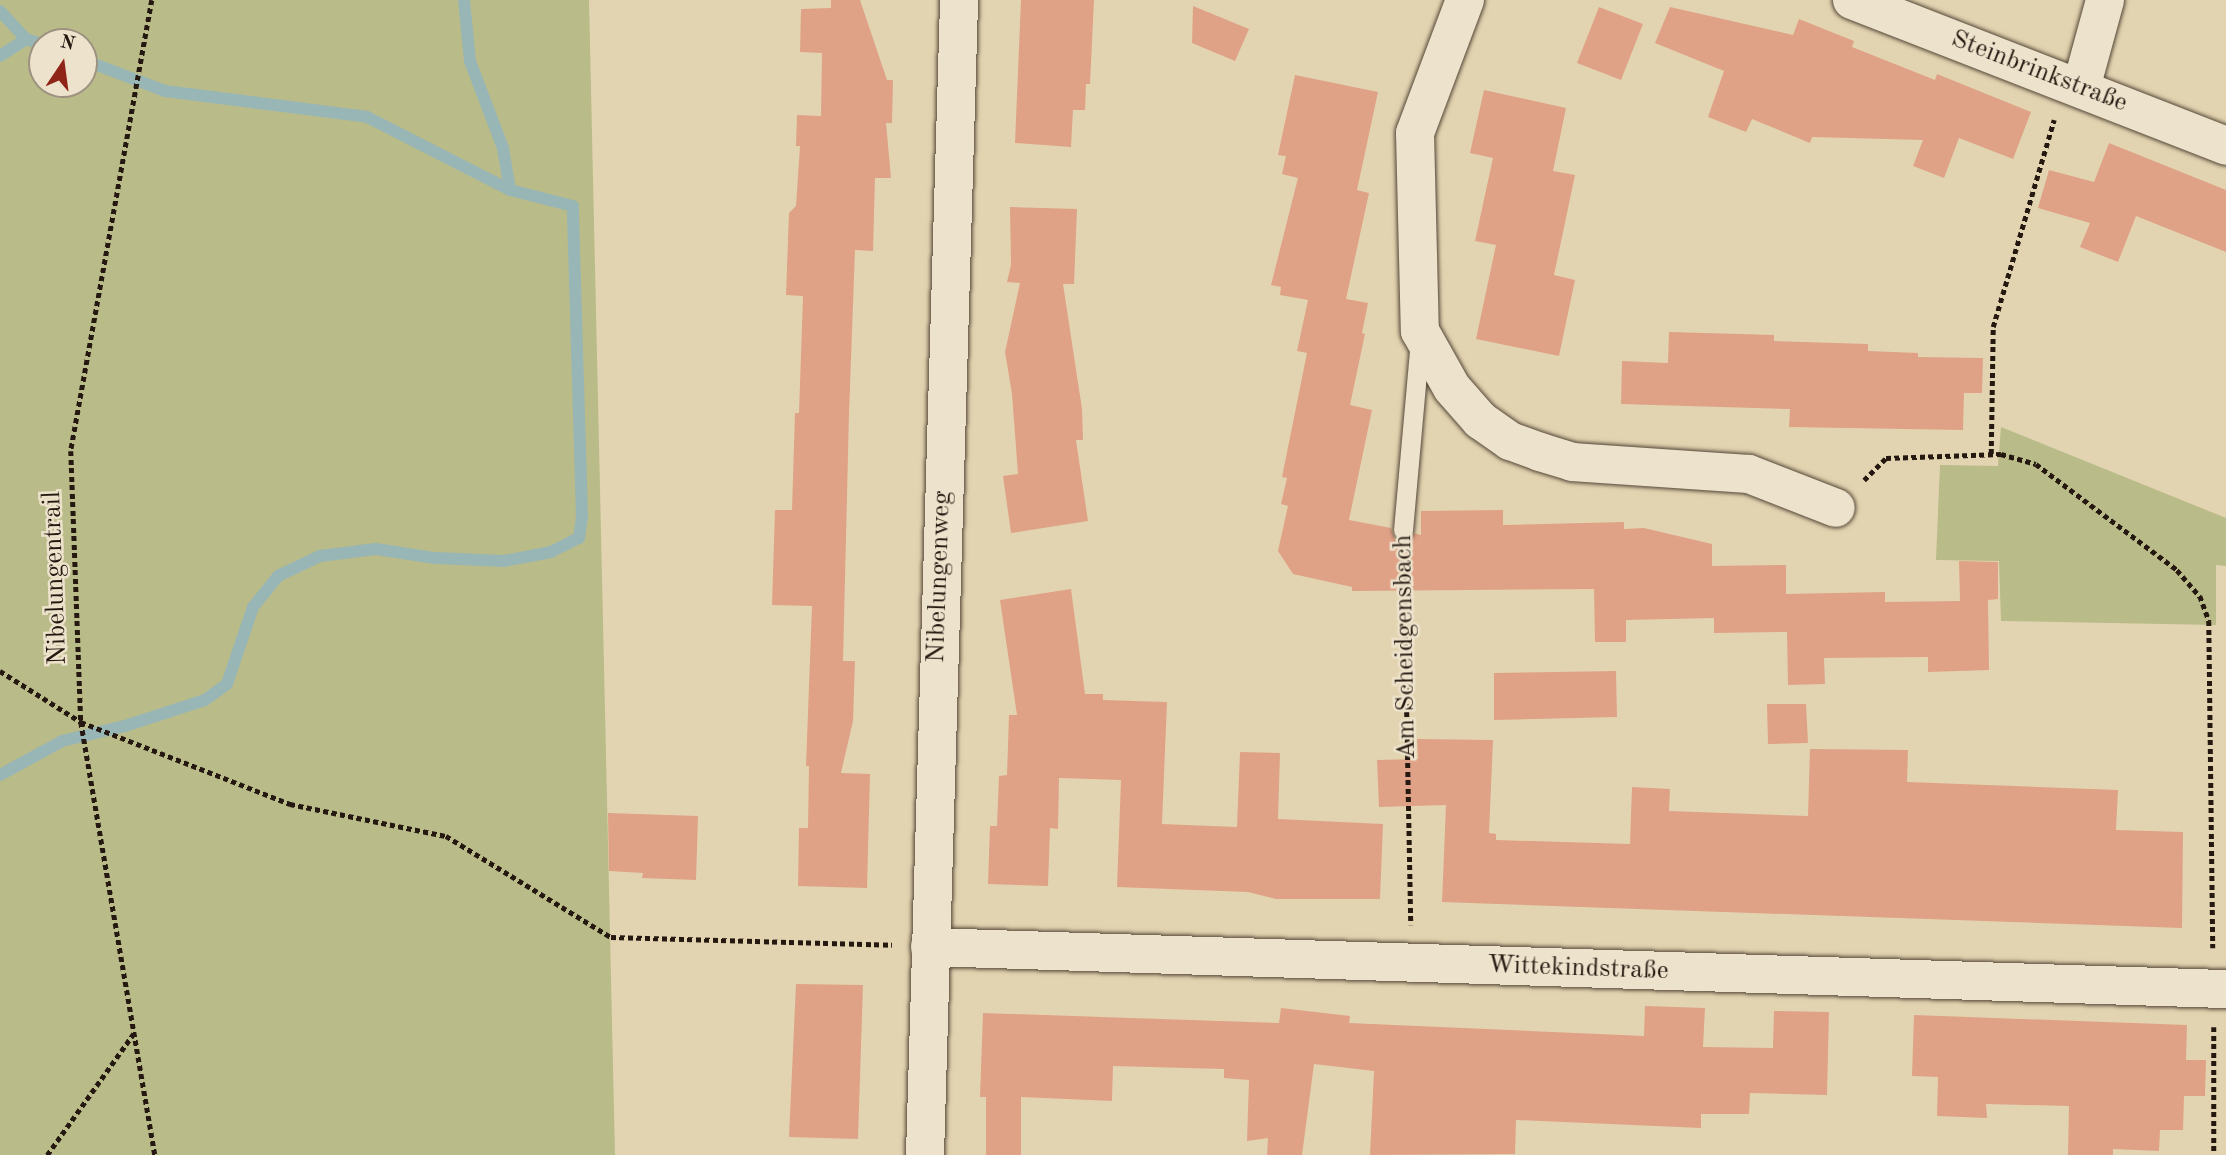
<!DOCTYPE html>
<meta charset="utf-8">
<style>
body{margin:0}
#map{position:relative;width:2226px;height:1155px;overflow:hidden;background:#e3d4b1;font-family:"Old Standard TT",serif}
div>[style]{position:absolute}
[style*='--x']{left:calc(var(--x)*1px);top:calc(var(--y)*1px);width:calc(var(--w)*1px);rotate:calc(var(--a)*1deg)}
.green>*{inset:0;background:#b9bb88}
.stream>*{height:12px;margin:-6px;padding:0 6px;transform-origin:6px;border-radius:6px;background:#99b6b6}
.building>*{inset:0;background:#dfa286}
.path>*{height:4.5px;margin-top:-2.25px;transform-origin:0;background:repeating-linear-gradient(90deg,#241810 0 5px,transparent 0 8.5px)}
.roads{filter:drop-shadow(0 0 2px #544738) drop-shadow(0 0 2px #544738)}
.lane>*{height:19px;margin:-9.5px;padding:0 9.5px;transform-origin:9.5px;border-radius:9.5px;background:#ede3cc}
.street>*{height:38px;margin:-19px;padding:0 19px;transform-origin:19px;border-radius:19px;background:#ede3cc}
span{translate:-50% -50%;white-space:nowrap;text-align:center;line-height:1.15;-webkit-text-stroke:5px #ede3cc;paint-order:stroke}
.street-label{font-size:26px;color:#241810}
.north{position:absolute;left:28px;top:28px;width:70px;height:70px;box-sizing:border-box;background:#ede3cc;border:2px solid #9d9281;border-radius:50%;rotate:13deg;font-size:19px;font-weight:700;line-height:28px;text-align:center;color:#241810}
.north::after{content:'';display:block;margin:auto;width:24px;height:32px;background:#8f2418;clip-path:polygon(50% 0,100% 100%,50% 72%,0 100%)}
</style>
<div id="map">
<div class="green">
<div style="clip-path:polygon(evenodd,0 0,589px 0,615px 1155px,0 1155px,0 0,84px 42px,84px 84px,42px 84px,42px 42px,84px 42px)"></div>
<div style="clip-path:polygon(2001px 427px,2226px 518px,2226px 566px,2216px 565px,2216px 625px,2001px 621px,1999px 561px,1936px 560px,1940px 465px,1998px 466px)"></div>
</div>
<div class="stream">
<div style="--x:0;--y:11;--w:38;--a:47"></div>
<div style="--x:0;--y:56;--w:31;--a:-33"></div>
<div style="--x:26;--y:39;--w:17;--a:17"></div>
<div style="--x:84;--y:60;--w:87;--a:20.9"></div>
<div style="--x:165;--y:91;--w:204;--a:7.3"></div>
<div style="--x:367;--y:117;--w:161;--a:27"></div>
<div style="--x:0;--y:775;--w:71;--a:-28.7"></div>
<div style="--x:62;--y:741;--w:65;--a:-13.4"></div>
<div style="--x:125;--y:726;--w:84;--a:-18"></div>
<div style="--x:205;--y:700;--w:27;--a:-36"></div>
<div style="--x:227;--y:684;--w:81;--a:-71.3"></div>
<div style="--x:253;--y:607;--w:40;--a:-51"></div>
<div style="--x:278;--y:576;--w:47;--a:-25.5"></div>
<div style="--x:320;--y:556;--w:56;--a:-7.1"></div>
<div style="--x:376;--y:549;--w:60;--a:8.7"></div>
<div style="--x:435;--y:558;--w:69;--a:2.5"></div>
<div style="--x:504;--y:561;--w:48;--a:-10.8"></div>
<div style="--x:551;--y:552;--w:31;--a:-27"></div>
<div style="--x:579;--y:538;--w:21;--a:-82"></div>
<div style="--x:582;--y:517;--w:311;--a:-91.7"></div>
<div style="--x:573;--y:206;--w:65;--a:-165.7"></div>
<div style="--x:510;--y:190;--w:43;--a:-99.5"></div>
<div style="--x:503;--y:148;--w:93;--a:-110.8"></div>
<div style="--x:470;--y:61;--w:61;--a:-95.6"></div>
</div>
<div class="building">
<div style="clip-path:polygon(831px 0,860px 0,887px 80px,893px 80px,892px 123px,886px 123px,891px 178px,875px 178px,873px 251px,855px 250px,849px 414px,843px 661px,855px 661px,853px 721px,841px 773px,870px 774px,867px 888px,798px 886px,799px 828px,808px 828px,809px 766px,806px 766px,812px 606px,772px 605px,775px 510px,792px 510px,795px 413px,799px 413px,803px 296px,786px 295px,789px 213px,796px 206px,800px 146px,796px 146px,797px 115px,821px 116px,822px 53px,800px 52px,801px 9px,831px 8px)"></div>
<div style="clip-path:polygon(1021px 0,1094px 0,1090px 84px,1086px 84px,1085px 110px,1073px 110px,1071px 147px,1015px 143px)"></div>
<div style="clip-path:polygon(1193px 6px,1249px 29px,1235px 61px,1192px 43px)"></div>
<div style="clip-path:polygon(1599px 7px,1643px 24px,1621px 80px,1577px 63px)"></div>
<div style="clip-path:polygon(1670px 7px,1793px 35px,1799px 19px,1854px 41px,1852px 47px,1935px 80px,1937px 74px,2031px 112px,2013px 159px,1959px 138px,1944px 178px,1913px 166px,1923px 140px,1812px 137px,1810px 143px,1752px 119px,1746px 132px,1708px 117px,1724px 71px,1655px 43px)"></div>
<div style="clip-path:polygon(1295px 75px,1378px 92px,1357px 190px,1369px 193px,1346px 299px,1368px 303px,1362px 333px,1365px 334px,1350px 405px,1372px 410px,1349px 520px,1391px 528px,1395px 540px,1403px 542px,1409px 541px,1414px 533px,1421px 535px,1421px 511px,1503px 510px,1503px 525px,1624px 522px,1624px 529px,1644px 528px,1712px 544px,1712px 566px,1786px 565px,1786px 594px,1885px 592px,1885px 602px,1960px 601px,1959px 561px,1998px 562px,1998px 599px,1988px 600px,1989px 670px,1928px 672px,1928px 657px,1824px 658px,1825px 684px,1788px 685px,1787px 632px,1714px 633px,1714px 618px,1626px 620px,1626px 642px,1595px 642px,1594px 589px,1352px 591px,1352px 587px,1293px 574px,1278px 551px,1288px 506px,1281px 504px,1287px 478px,1282px 477px,1307px 353px,1297px 351px,1308px 300px,1280px 295px,1281px 287px,1271px 285px,1298px 178px,1282px 174px,1286px 156px,1278px 155px)"></div>
<div style="clip-path:polygon(1484px 90px,1566px 108px,1553px 171px,1575px 175px,1554px 275px,1575px 280px,1559px 356px,1476px 339px,1496px 245px,1475px 241px,1493px 158px,1470px 153px)"></div>
<div style="clip-path:polygon(2109px 143px,2226px 190px,2226px 252px,2136px 216px,2118px 262px,2080px 247px,2090px 223px,2038px 208px,2049px 170px,2094px 182px)"></div>
<div style="clip-path:polygon(1010px 207px,1077px 209px,1074px 284px,1063px 284px,1082px 409px,1083px 440px,1076px 440px,1088px 521px,1011px 533px,1003px 476px,1018px 474px,1012px 394px,1005px 352px,1020px 283px,1007px 282px,1011px 265px)"></div>
<div style="clip-path:polygon(1669px 332px,1774px 335px,1774px 341px,1868px 344px,1868px 351px,1918px 353px,1918px 357px,1983px 358px,1982px 393px,1964px 393px,1963px 430px,1789px 427px,1790px 409px,1621px 404px,1622px 361px,1668px 363px)"></div>
<div style="clip-path:polygon(1071px 589px,1085px 694px,1103px 694px,1103px 700px,1167px 702px,1162px 824px,1237px 827px,1240px 752px,1280px 753px,1278px 819px,1383px 824px,1380px 899px,1276px 899px,1248px 892px,1117px 887px,1121px 780px,1059px 778px,1058px 829px,1050px 828px,1048px 886px,988px 884px,990px 826px,997px 826px,999px 776px,1007px 775px,1009px 715px,1017px 715px,1000px 600px)"></div>
<div style="clip-path:polygon(1616px 671px,1617px 717px,1494px 720px,1494px 673px)"></div>
<div style="clip-path:polygon(1767px 704px,1806px 704px,1808px 743px,1768px 744px)"></div>
<div style="clip-path:polygon(1417px 739px,1493px 740px,1489px 833px,1496px 834px,1496px 840px,1630px 844px,1632px 787px,1670px 789px,1669px 811px,1808px 816px,1810px 749px,1908px 750px,1907px 782px,2118px 790px,2116px 830px,2183px 832px,2182px 928px,1442px 902px,1446px 805px,1379px 807px,1377px 760px,1418px 759px)"></div>
<div style="clip-path:polygon(608px 813px,698px 816px,696px 880px,642px 878px,643px 873px,609px 871px)"></div>
<div style="clip-path:polygon(796px 984px,863px 985px,858px 1139px,789px 1137px)"></div>
<div style="clip-path:polygon(1645px 1006px,1705px 1008px,1703px 1047px,1773px 1048px,1774px 1011px,1829px 1012px,1827px 1095px,1750px 1093px,1749px 1114px,1701px 1114px,1701px 1128px,1516px 1120px,1515px 1154px,1370px 1155px,1374px 1071px,1314px 1064px,1302px 1155px,1267px 1155px,1268px 1138px,1247px 1141px,1249px 1080px,1224px 1078px,1224px 1069px,1113px 1066px,1112px 1101px,1021px 1097px,1021px 1155px,986px 1155px,986px 1097px,980px 1097px,983px 1013px,1279px 1023px,1281px 1008px,1350px 1016px,1349px 1023px,1644px 1036px)"></div>
<div style="clip-path:polygon(1914px 1015px,2187px 1025px,2186px 1060px,2206px 1060px,2205px 1096px,2184px 1096px,2183px 1130px,2160px 1130px,2159px 1151px,2113px 1149px,2113px 1155px,2068px 1155px,2069px 1106px,1986px 1104px,1987px 1118px,1937px 1116px,1938px 1077px,1912px 1076px)"></div>
</div>
<div class="path">
<div style="--x:152;--y:0;--w:458;--a:100.2"></div>
<div style="--x:71;--y:451;--w:271;--a:87.9"></div>
<div style="--x:81;--y:722;--w:439;--a:80.3"></div>
<div style="--x:1991;--y:454;--w:127;--a:-89.1"></div>
<div style="--x:1993;--y:327;--w:216;--a:-73.6"></div>
<div style="--x:1864;--y:480;--w:31;--a:-45"></div>
<div style="--x:1886;--y:458;--w:115;--a:-2"></div>
<div style="--x:2001;--y:454;--w:36;--a:16"></div>
<div style="--x:2036;--y:464;--w:176;--a:36.9"></div>
<div style="--x:2177;--y:570;--w:35;--a:49"></div>
<div style="--x:2200;--y:596;--w:27;--a:70"></div>
<div style="--x:2209;--y:621;--w:327;--a:89.3"></div>
<div style="--x:1404;--y:559;--w:366;--a:88.9"></div>
<div style="--x:0;--y:671;--w:96;--a:32.2"></div>
<div style="--x:81;--y:722;--w:225;--a:21.4"></div>
<div style="--x:290;--y:804;--w:159;--a:11.6"></div>
<div style="--x:446;--y:836;--w:193;--a:31.5"></div>
<div style="--x:611;--y:937;--w:281;--a:1.6"></div>
<div style="--x:2214;--y:1027;--w:128;--a:90"></div>
<div style="--x:47;--y:1155;--w:150;--a:-54.5"></div>
</div>
<div class="roads">
<div class="lane">
<div style="--x:1403;--y:530;--w:192;--a:-84.9"></div>
</div>
<div class="street">
<div style="--x:1465;--y:0;--w:142;--a:110.6"></div>
<div style="--x:1415;--y:133;--w:198;--a:88.6"></div>
<div style="--x:1420;--y:331;--w:65;--a:60.7"></div>
<div style="--x:1452;--y:388;--w:43;--a:48.8"></div>
<div style="--x:1480;--y:420;--w:37;--a:35"></div>
<div style="--x:1510;--y:441;--w:32;--a:20"></div>
<div style="--x:1540;--y:452;--w:34;--a:17"></div>
<div style="--x:1572;--y:462;--w:177;--a:3.9"></div>
<div style="--x:1749;--y:474;--w:93;--a:21.3"></div>
<div style="--x:1852;--y:0;--w:401;--a:21.3"></div>
<div style="--x:2081;--y:88;--w:91;--a:-74.7"></div>
<div style="--x:930;--y:947;--w:1297;--a:1.86"></div>
<div style="--x:925;--y:1155;--w:1156;--a:-88.31"></div>
</div>
</div>
<div class="street-label">
<span style="left:2039px;top:72px;rotate:21deg">Steinbrinkstraße</span>
<span style="left:940px;top:577px;rotate:-88deg">Nibelungenweg</span>
<span style="left:56px;top:578px;rotate:-92deg">Nibelungentrail</span>
<span style="left:1406px;top:647px;rotate:-91deg">Am Scheidgensbach</span>
<span style="left:1578px;top:969px;rotate:2deg">Wittekindstraße</span>
</div>
<div class="north">N</div>
</div>
